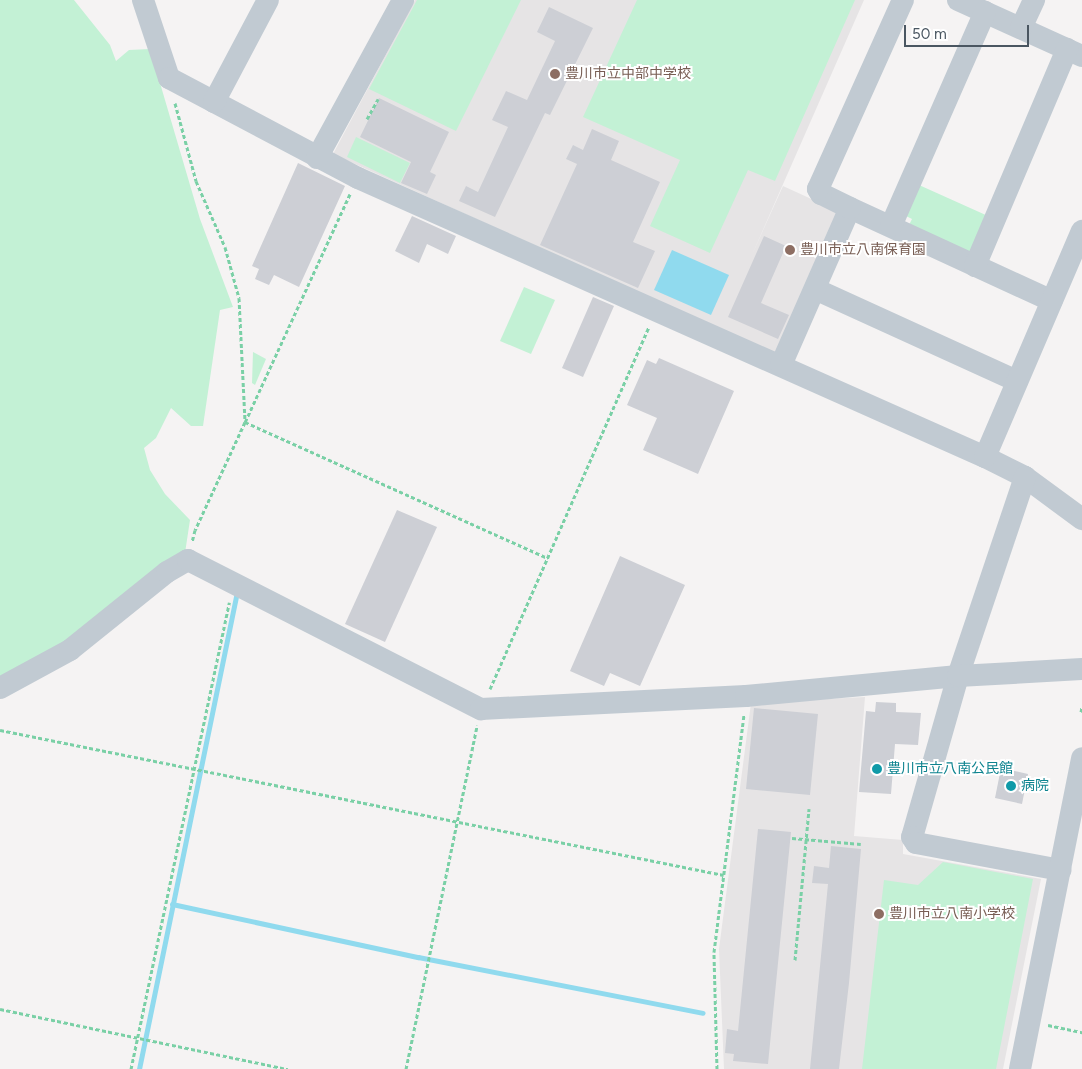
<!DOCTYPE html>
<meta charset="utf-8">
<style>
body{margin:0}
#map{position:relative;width:1082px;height:1069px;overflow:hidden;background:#f5f3f3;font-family:Figtree,"Noto Sans JP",sans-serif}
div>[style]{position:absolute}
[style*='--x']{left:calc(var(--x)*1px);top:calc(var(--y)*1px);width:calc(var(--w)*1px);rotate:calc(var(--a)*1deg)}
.education>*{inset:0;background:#e6e4e5}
.green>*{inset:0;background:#c3f1d5}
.water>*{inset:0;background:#90daee}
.stream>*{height:5px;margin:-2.5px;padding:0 2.5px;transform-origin:2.5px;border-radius:2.5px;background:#90daee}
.building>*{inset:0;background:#cdcfd5}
.path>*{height:3px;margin-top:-1.5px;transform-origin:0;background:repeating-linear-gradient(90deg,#7ad0a6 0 4px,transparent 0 6.5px)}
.minor>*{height:22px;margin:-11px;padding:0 11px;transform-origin:11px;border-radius:11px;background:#c1cad2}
.dots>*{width:14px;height:14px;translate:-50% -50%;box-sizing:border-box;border:2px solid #fff;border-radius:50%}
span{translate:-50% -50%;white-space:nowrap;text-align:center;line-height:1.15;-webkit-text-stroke:4px #fff;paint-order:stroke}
.education-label{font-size:14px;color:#785e54}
.left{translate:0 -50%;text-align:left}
.culture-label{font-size:14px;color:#0d838f}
.scale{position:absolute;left:904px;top:25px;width:125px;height:22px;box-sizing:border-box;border:2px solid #4a5661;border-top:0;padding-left:6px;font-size:15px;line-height:18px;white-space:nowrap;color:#4a5661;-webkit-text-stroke:4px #fff;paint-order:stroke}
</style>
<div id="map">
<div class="education">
<div style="clip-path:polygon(415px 0,864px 0,751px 257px,783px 186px,842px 213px,779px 356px,333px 154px)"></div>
<div style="clip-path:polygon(865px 697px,854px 836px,903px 840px,903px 854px,1041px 879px,1003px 1069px,724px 1069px,719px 949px,751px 703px)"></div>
</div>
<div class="green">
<div style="clip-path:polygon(0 0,74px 0,110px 45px,116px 61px,129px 50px,150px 49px,200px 219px,233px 307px,220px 310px,203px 426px,191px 426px,171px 408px,156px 438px,144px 448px,150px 470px,165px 494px,190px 520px,185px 553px,77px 635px,0 679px)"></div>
<div style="clip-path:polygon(417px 0,521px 0,456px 131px,369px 89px)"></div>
<div style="clip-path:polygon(637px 0,855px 0,775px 181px,748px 170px,710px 253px,650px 226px,680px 160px,583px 117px)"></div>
<div style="clip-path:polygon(356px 137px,410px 163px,400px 183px,347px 157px)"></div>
<div style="clip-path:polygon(919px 185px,988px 216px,972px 251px,967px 254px,908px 227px,912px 219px,906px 216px)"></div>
<div style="clip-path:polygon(524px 287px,555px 300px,531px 354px,500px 341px)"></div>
<div style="clip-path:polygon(253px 352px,266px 359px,255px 385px,252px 383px)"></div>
<div style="clip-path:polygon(943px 862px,1033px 879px,996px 1069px,862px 1069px,884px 880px,918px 885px)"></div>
</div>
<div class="water">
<div style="clip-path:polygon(672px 250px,729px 275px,711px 315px,654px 290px)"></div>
</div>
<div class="stream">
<div style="--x:172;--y:904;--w:252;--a:12.2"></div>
<div style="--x:418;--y:957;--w:290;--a:11.1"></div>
<div style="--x:139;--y:1069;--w:486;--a:-78.4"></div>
</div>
<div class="building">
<div style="clip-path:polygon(549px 7px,593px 28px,550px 115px,545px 113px,495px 217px,459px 201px,466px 186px,478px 192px,508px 127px,492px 120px,506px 91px,527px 100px,555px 41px,537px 32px)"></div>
<div style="clip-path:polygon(379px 98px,449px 132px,430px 172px,436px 175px,427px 194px,401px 183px,411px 162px,360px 137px)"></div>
<div style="clip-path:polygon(592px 129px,619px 141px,611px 160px,660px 182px,633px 242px,655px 251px,638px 288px,540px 245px,577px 164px,566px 159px,573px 145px,583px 150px)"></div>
<div style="clip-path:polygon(298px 163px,345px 186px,299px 287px,274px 275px,269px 285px,255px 279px,259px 269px,252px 266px)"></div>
<div style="clip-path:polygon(412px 216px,456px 236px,448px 254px,427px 244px,419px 263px,395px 251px)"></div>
<div style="clip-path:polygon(764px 236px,786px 246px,761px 303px,789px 315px,778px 339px,728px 317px)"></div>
<div style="clip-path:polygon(593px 297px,614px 306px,583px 377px,562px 368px)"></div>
<div style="clip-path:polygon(659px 358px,734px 391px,698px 474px,643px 450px,657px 418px,627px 405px,647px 360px,656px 364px)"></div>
<div style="clip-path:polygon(397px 510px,437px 527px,385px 642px,345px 624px)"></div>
<div style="clip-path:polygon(620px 556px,685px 585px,640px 686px,610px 673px,604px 686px,570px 671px)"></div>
<div style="clip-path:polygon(876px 702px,896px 703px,896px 712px,921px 713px,918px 745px,895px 744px,891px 794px,859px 792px,866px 711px,875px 712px)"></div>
<div style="clip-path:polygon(754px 708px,818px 714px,810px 795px,746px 789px)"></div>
<div style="clip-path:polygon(1001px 768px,1028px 774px,1022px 804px,995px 798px)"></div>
<div style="clip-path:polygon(758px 829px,791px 832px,768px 1064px,733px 1061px,734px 1054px,725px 1053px,727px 1029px,738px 1031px)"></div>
<div style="clip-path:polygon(831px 846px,861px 849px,849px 983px,839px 1069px,810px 1069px,828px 884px,812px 883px,814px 866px,829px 868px)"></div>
</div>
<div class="path">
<div style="--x:175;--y:103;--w:81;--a:74.9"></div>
<div style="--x:196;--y:181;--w:72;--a:66.3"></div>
<div style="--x:225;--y:247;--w:53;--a:74.6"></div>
<div style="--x:239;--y:298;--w:124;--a:87.2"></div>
<div style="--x:245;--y:422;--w:119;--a:114.8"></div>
<div style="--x:195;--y:530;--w:12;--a:104"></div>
<div style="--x:367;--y:119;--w:23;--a:-61"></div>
<div style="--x:350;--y:194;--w:251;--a:114.7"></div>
<div style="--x:245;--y:422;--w:332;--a:24.2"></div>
<div style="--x:490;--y:689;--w:396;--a:-66.3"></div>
<div style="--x:1081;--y:712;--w:5;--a:-79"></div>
<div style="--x:0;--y:730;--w:738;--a:11.33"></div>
<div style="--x:792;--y:838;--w:69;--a:5"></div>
<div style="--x:795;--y:960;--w:152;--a:-84.7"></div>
<div style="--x:0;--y:1009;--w:294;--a:11.8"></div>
<div style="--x:1048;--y:1025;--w:35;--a:12"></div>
<div style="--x:131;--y:1069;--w:477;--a:-78.1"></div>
<div style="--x:406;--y:1069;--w:351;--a:-78.3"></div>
<div style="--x:717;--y:1069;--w:117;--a:-91.5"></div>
<div style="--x:714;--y:952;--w:240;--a:-82.8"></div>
</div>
<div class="minor">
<div style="--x:143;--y:0;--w:82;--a:71.6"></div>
<div style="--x:169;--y:78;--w:214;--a:27.9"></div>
<div style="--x:358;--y:178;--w:686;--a:23.99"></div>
<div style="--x:985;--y:457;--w:45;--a:26.6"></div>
<div style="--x:1025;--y:477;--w:71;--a:36.4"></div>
<div style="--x:958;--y:0;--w:136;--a:24.3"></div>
<div style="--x:1021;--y:28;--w:31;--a:-65"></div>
<div style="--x:214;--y:102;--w:115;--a:-62.1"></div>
<div style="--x:317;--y:158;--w:180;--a:-61.4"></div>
<div style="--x:850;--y:208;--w:222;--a:24.7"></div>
<div style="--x:891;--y:226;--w:234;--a:-66.3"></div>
<div style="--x:975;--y:266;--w:236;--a:-67"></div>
<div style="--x:815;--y:289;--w:222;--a:24.5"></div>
<div style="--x:781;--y:365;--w:171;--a:-66.3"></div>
<div style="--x:850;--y:208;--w:32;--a:-154"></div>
<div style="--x:821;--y:194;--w:6;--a:-121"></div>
<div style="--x:818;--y:189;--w:207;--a:-65.8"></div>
<div style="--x:985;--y:457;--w:246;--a:-66.8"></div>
<div style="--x:1025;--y:477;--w:210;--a:108.6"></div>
<div style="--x:958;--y:676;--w:167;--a:105.9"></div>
<div style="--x:912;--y:837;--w:7;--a:56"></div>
<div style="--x:916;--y:843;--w:147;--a:10.6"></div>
<div style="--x:0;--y:688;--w:80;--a:-28.5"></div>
<div style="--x:70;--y:650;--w:124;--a:-38.8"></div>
<div style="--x:167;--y:572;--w:24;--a:-30"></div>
<div style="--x:188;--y:560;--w:329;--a:27"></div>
<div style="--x:481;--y:709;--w:265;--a:-2.8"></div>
<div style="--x:746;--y:696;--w:213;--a:-5.4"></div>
<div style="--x:958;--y:676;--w:124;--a:-3.2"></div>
<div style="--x:1020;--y:1069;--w:317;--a:-78.7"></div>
</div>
<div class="dots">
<div style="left:555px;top:74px;background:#8d6e63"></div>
<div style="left:790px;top:250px;background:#8d6e63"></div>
<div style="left:877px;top:769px;background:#0f9aa8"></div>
<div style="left:1011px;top:786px;background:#0f9aa8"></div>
<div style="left:879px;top:914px;background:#8d6e63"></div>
</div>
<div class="education-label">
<span class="left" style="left:565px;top:74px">豊川市立中部中学校</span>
<span class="left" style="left:800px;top:250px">豊川市立八南保育園</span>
<span class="left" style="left:889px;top:914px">豊川市立八南小学校</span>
</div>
<div class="culture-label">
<span class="left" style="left:887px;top:769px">豊川市立八南公民館</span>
<span class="left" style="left:1021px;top:786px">病院</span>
</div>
<div class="scale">50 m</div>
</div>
